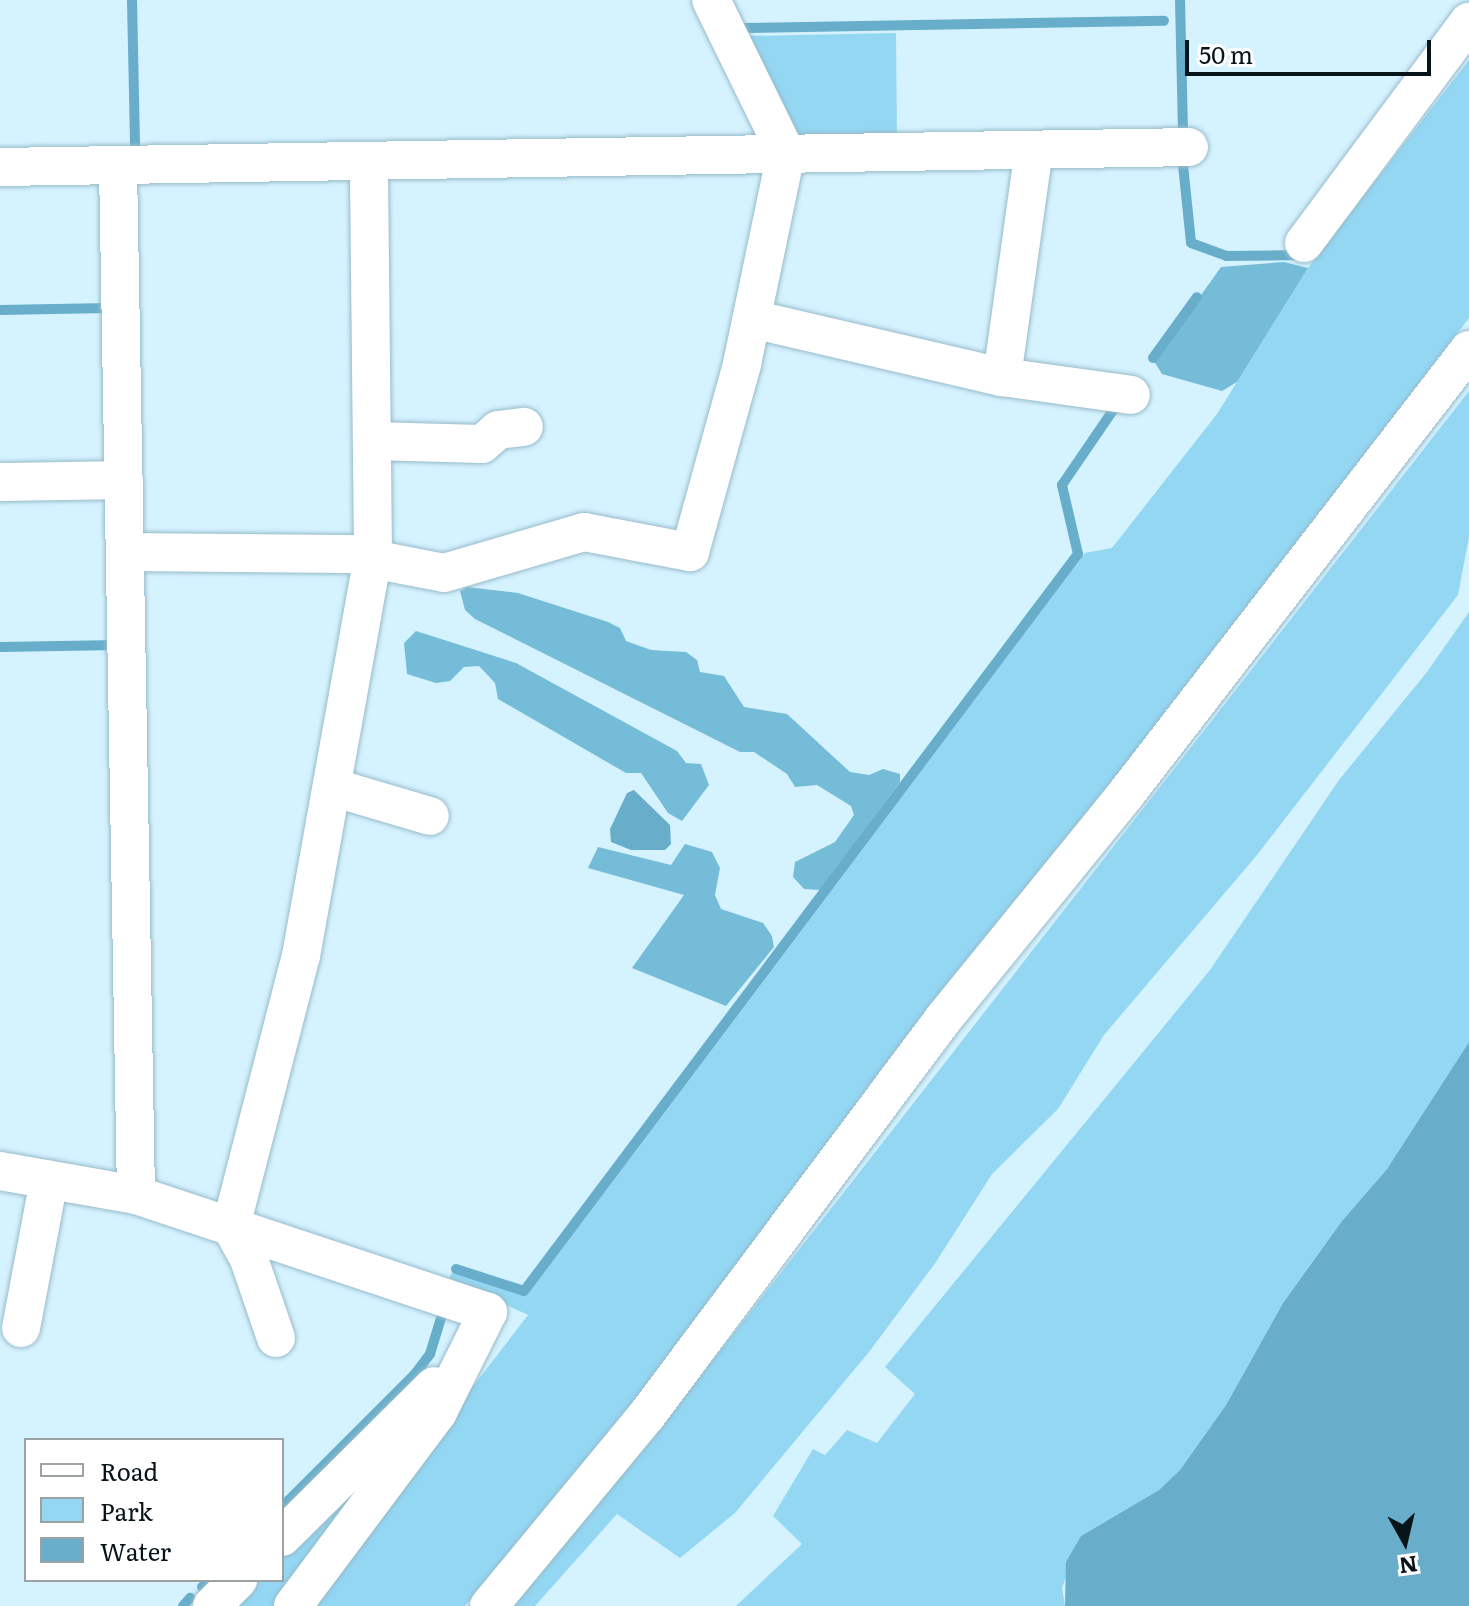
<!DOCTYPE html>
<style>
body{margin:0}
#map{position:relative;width:1469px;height:1606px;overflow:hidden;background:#d5f2ff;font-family:Literata,serif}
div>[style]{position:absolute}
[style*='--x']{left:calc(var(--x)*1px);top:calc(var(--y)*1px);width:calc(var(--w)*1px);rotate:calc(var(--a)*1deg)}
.green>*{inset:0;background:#94d7f3}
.forest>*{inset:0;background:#75bcd8}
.water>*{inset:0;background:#68aeca}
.stream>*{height:10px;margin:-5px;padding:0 5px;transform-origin:5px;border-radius:5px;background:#68aeca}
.roads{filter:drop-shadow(0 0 2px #97bbca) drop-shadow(0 0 2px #97bbca)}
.minor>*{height:38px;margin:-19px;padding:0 19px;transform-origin:19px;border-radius:19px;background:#fff}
span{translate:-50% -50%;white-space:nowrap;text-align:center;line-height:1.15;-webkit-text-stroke:7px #fff;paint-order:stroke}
.legend{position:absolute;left:24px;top:1438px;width:260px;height:144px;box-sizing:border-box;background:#fff;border:2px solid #9ca1a3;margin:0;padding:10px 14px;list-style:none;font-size:24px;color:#071419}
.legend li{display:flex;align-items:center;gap:16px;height:40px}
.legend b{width:40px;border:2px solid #9ca1a3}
.north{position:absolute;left:1365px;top:1502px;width:80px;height:80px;-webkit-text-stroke:6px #fff;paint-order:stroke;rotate:172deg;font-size:22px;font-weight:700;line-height:32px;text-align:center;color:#071419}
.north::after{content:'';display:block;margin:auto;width:28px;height:36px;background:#071419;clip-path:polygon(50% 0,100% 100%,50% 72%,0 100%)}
.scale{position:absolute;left:1185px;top:40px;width:246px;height:36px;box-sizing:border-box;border:4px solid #071419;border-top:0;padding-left:10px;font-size:24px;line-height:28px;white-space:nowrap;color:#071419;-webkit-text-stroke:6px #fff;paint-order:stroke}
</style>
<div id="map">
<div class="green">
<div style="clip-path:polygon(896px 33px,897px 142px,802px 143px,745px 36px)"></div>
<div style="clip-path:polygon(1469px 60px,1469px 318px,634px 1406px,465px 1606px,304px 1606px,528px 1315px,449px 1278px,453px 1271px,524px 1293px,1085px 553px,1112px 548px,1217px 414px,1308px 268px)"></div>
<div style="clip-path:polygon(1469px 391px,1469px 537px,1458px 595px,1257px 855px,1104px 1035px,1058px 1109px,992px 1174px,936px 1262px,869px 1352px,735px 1513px,680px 1558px,617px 1514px,535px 1606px,510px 1606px,663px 1424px)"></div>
<div style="clip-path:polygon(1469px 612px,1469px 1042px,1387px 1169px,1342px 1221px,1283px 1303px,1226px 1405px,1180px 1470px,1159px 1490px,1081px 1536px,1062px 1588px,1065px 1606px,736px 1606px,802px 1544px,773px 1516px,813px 1449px,825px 1455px,847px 1430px,877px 1443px,915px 1394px,885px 1367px,1210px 970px,1339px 780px,1427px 672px)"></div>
<div style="clip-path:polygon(423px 1404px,283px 1606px,228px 1606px,255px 1580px,282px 1580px,282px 1553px)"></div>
</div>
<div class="forest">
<div style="clip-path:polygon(1284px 262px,1308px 268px,1237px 382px,1222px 391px,1162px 374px,1154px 361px,1221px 267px)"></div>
<div style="clip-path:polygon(467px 587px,518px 593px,608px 622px,620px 628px,626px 641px,651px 650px,686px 652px,697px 660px,700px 672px,724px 676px,744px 707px,787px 714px,850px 772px,869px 775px,883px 769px,900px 774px,900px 782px,821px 890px,804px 889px,793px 877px,795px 862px,835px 842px,854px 815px,851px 806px,817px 785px,795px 787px,787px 774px,754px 752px,740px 752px,475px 619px,465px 610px,460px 591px)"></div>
<div style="clip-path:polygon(416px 631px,516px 663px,677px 751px,686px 763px,701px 764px,709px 785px,682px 821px,668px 813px,641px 773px,626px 773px,498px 699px,495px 683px,479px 666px,464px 667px,450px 681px,436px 683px,407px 674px,404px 643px)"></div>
<div style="clip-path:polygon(685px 844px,712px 852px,720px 868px,715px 895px,721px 909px,763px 923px,772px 936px,774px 947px,726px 1006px,632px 968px,684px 895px,588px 868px,598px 847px,671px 865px)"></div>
</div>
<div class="water">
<div style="clip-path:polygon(634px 790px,670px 825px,671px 844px,665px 850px,631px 850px,611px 842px,610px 829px,627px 793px)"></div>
<div style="clip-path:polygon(1469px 1042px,1469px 1606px,1065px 1606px,1066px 1562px,1081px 1536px,1159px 1490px,1180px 1470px,1226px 1405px,1283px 1303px,1342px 1221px,1387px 1169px)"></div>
</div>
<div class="stream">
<div style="--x:132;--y:0;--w:147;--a:88.8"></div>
<div style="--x:1180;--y:0;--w:133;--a:88.7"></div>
<div style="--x:745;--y:28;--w:419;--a:-1"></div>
<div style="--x:1183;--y:165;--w:78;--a:84.1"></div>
<div style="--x:1191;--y:243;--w:37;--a:20"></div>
<div style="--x:1226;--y:256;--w:78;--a:-0.7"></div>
<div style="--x:0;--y:310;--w:109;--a:-1.1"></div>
<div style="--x:1153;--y:358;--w:75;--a:-54.2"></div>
<div style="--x:0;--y:647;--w:118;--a:-1"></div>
<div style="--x:456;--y:1269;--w:71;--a:17.9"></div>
<div style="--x:524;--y:1291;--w:922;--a:-53.07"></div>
<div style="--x:1078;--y:554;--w:71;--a:-103.1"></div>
<div style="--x:1062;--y:485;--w:99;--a:-55.7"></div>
<div style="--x:282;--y:1507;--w:188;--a:-45"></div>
<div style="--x:415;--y:1374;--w:25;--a:-53"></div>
<div style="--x:430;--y:1354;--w:39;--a:-73"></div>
<div style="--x:202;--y:1587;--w:10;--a:-45"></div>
<div style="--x:183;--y:1606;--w:11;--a:-49"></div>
</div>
<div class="roads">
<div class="minor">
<div style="--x:118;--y:165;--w:1030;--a:89"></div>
<div style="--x:0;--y:167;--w:1189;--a:-0.96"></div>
<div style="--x:1304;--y:243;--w:276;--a:-53.3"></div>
<div style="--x:752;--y:319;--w:257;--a:13.1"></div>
<div style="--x:1002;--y:377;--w:130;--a:7.9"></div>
<div style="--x:1002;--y:377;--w:229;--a:-82"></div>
<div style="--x:373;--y:441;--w:109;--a:1.6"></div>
<div style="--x:482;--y:444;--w:21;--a:-41"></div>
<div style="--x:498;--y:430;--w:26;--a:-7"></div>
<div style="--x:0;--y:482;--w:124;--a:-0.9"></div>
<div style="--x:125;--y:552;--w:248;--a:0.5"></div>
<div style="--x:372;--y:559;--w:73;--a:11"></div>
<div style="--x:444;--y:573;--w:146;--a:-16.3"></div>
<div style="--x:584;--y:532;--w:108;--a:10.7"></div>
<div style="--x:690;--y:552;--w:195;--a:-74.5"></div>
<div style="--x:742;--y:364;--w:216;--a:-78.2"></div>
<div style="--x:786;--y:153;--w:170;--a:-116.1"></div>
<div style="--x:332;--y:787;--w:102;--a:16.5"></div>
<div style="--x:0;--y:1171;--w:138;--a:10"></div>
<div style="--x:136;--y:1195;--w:371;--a:18.4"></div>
<div style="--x:488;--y:1312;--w:112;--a:116.6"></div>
<div style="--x:438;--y:1412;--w:242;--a:126.8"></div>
<div style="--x:21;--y:1328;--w:151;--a:-79.3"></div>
<div style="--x:276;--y:1338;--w:83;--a:-108.9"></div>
<div style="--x:249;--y:1259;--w:38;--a:-119"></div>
<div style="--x:231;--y:1226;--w:279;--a:-75.5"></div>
<div style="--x:301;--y:956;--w:408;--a:-79.8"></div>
<div style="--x:373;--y:554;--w:393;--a:-90.6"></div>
<div style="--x:282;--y:1537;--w:214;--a:-44.8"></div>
<div style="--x:212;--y:1606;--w:37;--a:-45"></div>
<div style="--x:489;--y:1606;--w:248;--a:-50.4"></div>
<div style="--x:647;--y:1415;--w:496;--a:-53.2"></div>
<div style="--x:944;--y:1018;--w:289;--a:-50.9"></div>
<div style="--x:1126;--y:794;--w:561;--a:-52.31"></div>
</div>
</div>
<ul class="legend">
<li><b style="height:10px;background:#fff"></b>Road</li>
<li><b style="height:22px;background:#94d7f3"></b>Park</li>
<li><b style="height:22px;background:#68aeca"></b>Water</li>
</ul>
<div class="north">N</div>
<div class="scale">50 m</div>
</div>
